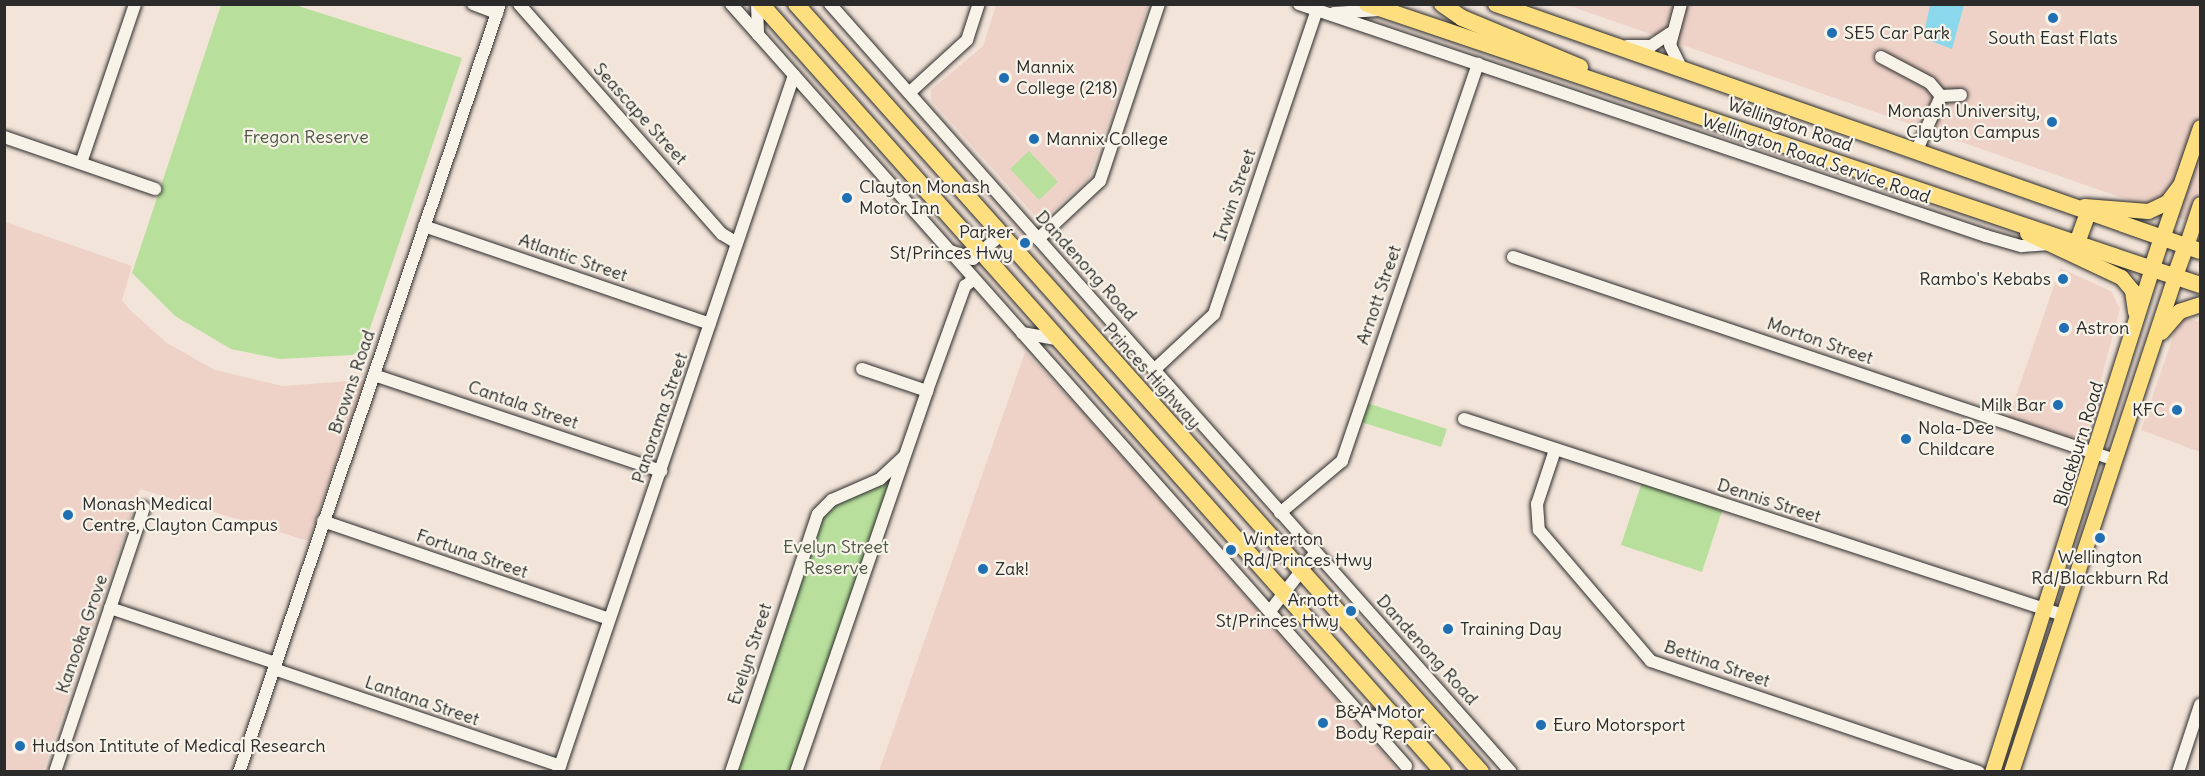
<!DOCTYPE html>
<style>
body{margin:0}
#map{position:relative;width:2205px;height:776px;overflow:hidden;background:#f3e4d9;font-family:Delius,sans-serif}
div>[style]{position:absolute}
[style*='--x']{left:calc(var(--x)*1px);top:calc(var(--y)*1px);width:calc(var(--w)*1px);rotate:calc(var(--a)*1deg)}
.built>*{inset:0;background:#eed2c8}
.green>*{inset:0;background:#b8e09c}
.water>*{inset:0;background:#8bd7eb}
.roads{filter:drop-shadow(0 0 2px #2b2b2b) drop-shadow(0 0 2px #2b2b2b)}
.minor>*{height:12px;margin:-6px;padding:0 6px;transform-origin:6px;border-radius:6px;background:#f7f3e8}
.major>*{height:15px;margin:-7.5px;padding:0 7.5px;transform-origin:7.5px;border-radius:7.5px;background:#fedf80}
.highway>*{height:16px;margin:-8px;padding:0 8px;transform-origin:8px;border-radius:8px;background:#fedf80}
.dots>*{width:16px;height:16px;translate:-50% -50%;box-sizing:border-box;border:3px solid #f7f3e8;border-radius:50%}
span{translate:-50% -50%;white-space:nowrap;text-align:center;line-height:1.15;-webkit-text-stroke:4.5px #f7f3e8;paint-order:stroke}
.poi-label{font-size:18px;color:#2b2b2b}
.left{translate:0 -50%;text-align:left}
.right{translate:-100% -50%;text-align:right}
.street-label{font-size:18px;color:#2b2b2b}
.park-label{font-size:18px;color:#4e5847}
.frame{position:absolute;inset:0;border:6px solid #2b2b2b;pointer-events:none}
</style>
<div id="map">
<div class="built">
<div style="clip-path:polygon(996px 5px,1148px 5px,1089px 178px,1045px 218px,1036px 217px,931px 100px,931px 90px,983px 46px)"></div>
<div style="clip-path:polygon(1567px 5px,2200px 5px,2200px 225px)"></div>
<div style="clip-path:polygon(5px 222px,132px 266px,122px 300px,130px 310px,167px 343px,215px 370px,282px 386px,365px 380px,308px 541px,140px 489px,43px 771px,5px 771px)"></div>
<div style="clip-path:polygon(2060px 268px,2111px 291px,2120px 309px,2081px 454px,2005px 428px)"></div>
<div style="clip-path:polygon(2187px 318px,2200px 322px,2200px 452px,2141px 430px,2178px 322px)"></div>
<div style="clip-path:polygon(1025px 352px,1084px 414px,1399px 771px,879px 771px)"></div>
</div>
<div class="green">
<div style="clip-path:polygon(221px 5px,295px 5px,462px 58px,363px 349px,352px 355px,280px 359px,231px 349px,175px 316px,132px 273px)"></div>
<div style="clip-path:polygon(1029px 151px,1058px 182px,1039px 200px,1010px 169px)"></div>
<div style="clip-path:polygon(1367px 403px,1447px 429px,1441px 447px,1361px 422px)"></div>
<div style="clip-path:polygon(1643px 479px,1724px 505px,1702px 572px,1621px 545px)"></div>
<div style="clip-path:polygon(885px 482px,890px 487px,795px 771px,735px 772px,820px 521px,831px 508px)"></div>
</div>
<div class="water">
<div style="clip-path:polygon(1930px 5px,1964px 5px,1952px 49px,1923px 38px)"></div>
</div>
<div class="roads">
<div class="minor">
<div style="--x:473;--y:4;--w:26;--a:21"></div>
<div style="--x:519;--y:4;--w:307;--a:48.6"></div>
<div style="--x:722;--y:234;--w:17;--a:31"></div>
<div style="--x:731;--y:4;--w:1018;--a:48.46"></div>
<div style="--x:757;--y:4;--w:31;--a:88"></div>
<div style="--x:830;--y:4;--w:1026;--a:48.44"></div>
<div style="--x:1299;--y:4;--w:725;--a:18.66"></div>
<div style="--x:1986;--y:236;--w:37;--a:16"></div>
<div style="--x:2022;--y:246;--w:28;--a:-4"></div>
<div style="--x:1681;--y:4;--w:42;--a:105"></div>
<div style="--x:1670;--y:45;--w:28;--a:64"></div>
<div style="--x:1334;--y:13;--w:45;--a:-3.8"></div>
<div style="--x:1627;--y:46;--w:24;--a:0"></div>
<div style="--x:1651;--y:46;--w:23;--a:-34"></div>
<div style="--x:1881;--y:57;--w:55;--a:28"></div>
<div style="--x:1930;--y:83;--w:17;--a:50"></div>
<div style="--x:1941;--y:96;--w:20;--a:-3"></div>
<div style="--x:909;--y:93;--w:79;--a:-42.4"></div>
<div style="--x:967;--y:40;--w:38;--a:-72"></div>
<div style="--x:4;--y:137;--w:160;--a:19"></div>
<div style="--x:1916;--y:152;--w:61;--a:-65.9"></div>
<div style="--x:81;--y:163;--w:168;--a:-71.2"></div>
<div style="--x:424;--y:226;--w:302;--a:18.9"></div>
<div style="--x:1038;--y:239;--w:85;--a:-43.1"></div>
<div style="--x:1100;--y:181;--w:187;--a:-71.6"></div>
<div style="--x:950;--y:251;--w:24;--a:19"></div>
<div style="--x:973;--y:259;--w:37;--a:-41"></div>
<div style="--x:1513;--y:257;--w:635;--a:18.63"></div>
<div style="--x:1022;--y:333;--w:36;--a:10"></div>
<div style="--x:862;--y:369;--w:69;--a:18.7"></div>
<div style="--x:1154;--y:370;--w:82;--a:-43"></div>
<div style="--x:1214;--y:314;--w:321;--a:-71.3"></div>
<div style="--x:374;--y:375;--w:303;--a:18.5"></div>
<div style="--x:1464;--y:419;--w:630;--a:18.12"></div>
<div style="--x:1555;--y:450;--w:57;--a:108.4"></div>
<div style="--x:1537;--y:504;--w:26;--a:86"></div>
<div style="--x:1539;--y:530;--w:172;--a:49.5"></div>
<div style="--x:1651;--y:661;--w:346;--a:18.7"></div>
<div style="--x:1280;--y:513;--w:81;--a:-40"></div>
<div style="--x:1342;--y:461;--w:420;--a:-71.1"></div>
<div style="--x:323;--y:521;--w:302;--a:18.9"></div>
<div style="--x:110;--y:608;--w:174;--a:18.4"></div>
<div style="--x:1270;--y:611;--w:73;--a:-52.2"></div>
<div style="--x:274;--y:669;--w:302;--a:18.7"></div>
<div style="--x:1361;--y:714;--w:38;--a:12"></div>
<div style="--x:55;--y:772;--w:279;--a:-71.4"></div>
<div style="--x:239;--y:772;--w:811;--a:-71.23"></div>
<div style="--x:558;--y:772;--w:736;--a:-71.29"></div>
<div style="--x:731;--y:772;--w:272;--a:-71.4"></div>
<div style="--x:818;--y:514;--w:20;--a:-45"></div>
<div style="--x:832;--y:500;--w:52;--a:-23.6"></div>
<div style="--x:880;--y:479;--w:33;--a:-43"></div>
<div style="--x:796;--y:772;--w:403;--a:-71"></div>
<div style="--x:927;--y:391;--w:112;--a:-70.1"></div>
<div style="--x:965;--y:286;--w:10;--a:-37"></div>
<div style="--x:2178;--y:772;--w:71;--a:-71.8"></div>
</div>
<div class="major">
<div style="--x:2084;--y:206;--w:64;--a:4.5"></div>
<div style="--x:2148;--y:211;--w:21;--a:-25"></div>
<div style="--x:2167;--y:202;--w:21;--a:-53"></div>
<div style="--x:2027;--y:233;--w:104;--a:25.1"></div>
<div style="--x:2121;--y:277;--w:17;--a:50"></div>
<div style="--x:2132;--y:290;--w:22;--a:82"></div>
<div style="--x:2162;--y:238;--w:117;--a:-71.1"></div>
<div style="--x:2186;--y:246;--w:44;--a:-71.6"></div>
<div style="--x:2161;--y:332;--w:28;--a:-49"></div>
<div style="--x:2179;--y:311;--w:22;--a:-18"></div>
<div style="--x:1992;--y:772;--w:529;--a:-72.39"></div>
<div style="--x:2011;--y:772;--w:522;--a:-71.7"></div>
</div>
<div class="highway">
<div style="--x:761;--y:4;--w:1027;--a:48.39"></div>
<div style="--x:796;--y:4;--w:1029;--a:48.27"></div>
<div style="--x:1367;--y:4;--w:879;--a:18.64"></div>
<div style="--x:1442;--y:4;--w:24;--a:35"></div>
<div style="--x:1462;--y:18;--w:128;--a:22.6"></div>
<div style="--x:1496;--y:4;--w:746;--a:19.33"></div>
<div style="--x:2077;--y:243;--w:33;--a:-70"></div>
<div style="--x:2152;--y:268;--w:32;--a:-72"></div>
<div style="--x:2175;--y:276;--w:32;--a:-70"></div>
</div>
</div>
<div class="dots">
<div style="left:2053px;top:18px;background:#1f6fb2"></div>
<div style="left:1832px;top:33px;background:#1f6fb2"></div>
<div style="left:1004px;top:78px;background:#1f6fb2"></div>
<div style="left:2052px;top:122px;background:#1f6fb2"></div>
<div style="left:1034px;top:139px;background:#1f6fb2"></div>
<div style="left:847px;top:198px;background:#1f6fb2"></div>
<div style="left:1025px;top:243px;background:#1f6fb2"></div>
<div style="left:2063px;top:279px;background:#1f6fb2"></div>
<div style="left:2064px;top:328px;background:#1f6fb2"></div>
<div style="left:2058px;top:405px;background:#1f6fb2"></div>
<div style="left:2177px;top:410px;background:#1f6fb2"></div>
<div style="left:1906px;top:439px;background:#1f6fb2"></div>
<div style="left:68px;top:515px;background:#1f6fb2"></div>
<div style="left:2100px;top:538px;background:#1f6fb2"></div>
<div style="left:1231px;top:550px;background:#1f6fb2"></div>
<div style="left:983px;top:569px;background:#1f6fb2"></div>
<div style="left:1351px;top:611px;background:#1f6fb2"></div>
<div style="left:1448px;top:629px;background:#1f6fb2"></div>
<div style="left:1323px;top:723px;background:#1f6fb2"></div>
<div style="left:1541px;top:725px;background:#1f6fb2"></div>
<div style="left:20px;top:746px;background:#1f6fb2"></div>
</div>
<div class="poi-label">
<span class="left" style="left:1844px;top:33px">SE5 Car Park</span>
<span style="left:2053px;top:38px">South East Flats</span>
<span class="left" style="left:1016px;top:78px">Mannix<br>College (218)</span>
<span class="right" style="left:2040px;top:122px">Monash University,<br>Clayton Campus</span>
<span class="left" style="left:1046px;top:139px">Mannix College</span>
<span class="left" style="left:859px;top:198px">Clayton Monash<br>Motor Inn</span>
<span class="right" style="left:1013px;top:243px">Parker<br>St/Princes Hwy</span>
<span class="right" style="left:2051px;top:279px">Rambo's Kebabs</span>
<span class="left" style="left:2076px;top:328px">Astron</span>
<span class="right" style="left:2046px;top:405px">Milk Bar</span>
<span class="right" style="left:2165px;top:410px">KFC</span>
<span class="left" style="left:1918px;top:439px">Nola-Dee<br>Childcare</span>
<span class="left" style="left:82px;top:515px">Monash Medical<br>Centre, Clayton Campus</span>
<span class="left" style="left:1243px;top:550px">Winterton<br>Rd/Princes Hwy</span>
<span style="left:2100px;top:568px">Wellington<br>Rd/Blackburn Rd</span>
<span class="left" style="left:995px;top:569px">Zak!</span>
<span class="right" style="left:1339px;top:611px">Arnott<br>St/Princes Hwy</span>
<span class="left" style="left:1460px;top:629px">Training Day</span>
<span class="left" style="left:1335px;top:723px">B&amp;A Motor<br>Body Repair</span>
<span class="left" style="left:1553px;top:725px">Euro Motorsport</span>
<span class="left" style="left:32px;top:746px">Hudson Intitute of Medical Research</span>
</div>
<div class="street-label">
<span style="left:640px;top:114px;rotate:48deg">Seascape Street</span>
<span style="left:1790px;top:125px;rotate:19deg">Wellington Road</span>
<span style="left:1816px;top:159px;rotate:19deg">Wellington Road Service Road</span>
<span style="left:1235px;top:195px;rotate:-71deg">Irwin Street</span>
<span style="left:573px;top:258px;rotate:19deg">Atlantic Street</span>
<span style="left:1086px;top:266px;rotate:48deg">Dandenong Road</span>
<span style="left:1379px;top:295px;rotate:-71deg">Arnott Street</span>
<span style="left:1820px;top:341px;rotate:19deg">Morton Street</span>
<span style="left:1152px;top:376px;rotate:48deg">Princes Highway</span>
<span style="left:352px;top:382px;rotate:-71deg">Browns Road</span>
<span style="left:523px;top:405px;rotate:19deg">Cantala Street</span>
<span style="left:660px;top:418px;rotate:-71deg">Panorama Street</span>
<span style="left:2079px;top:444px;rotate:-73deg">Blackburn Road</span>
<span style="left:1769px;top:501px;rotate:18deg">Dennis Street</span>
<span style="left:472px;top:554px;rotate:19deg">Fortuna Street</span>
<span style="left:82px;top:634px;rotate:-71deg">Kanooka Grove</span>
<span style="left:1427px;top:650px;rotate:48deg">Dandenong Road</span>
<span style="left:750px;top:654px;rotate:-72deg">Evelyn Street</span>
<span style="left:1717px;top:664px;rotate:19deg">Bettina Street</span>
<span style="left:422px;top:701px;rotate:19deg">Lantana Street</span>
</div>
<div class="park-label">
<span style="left:306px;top:137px">Fregon Reserve</span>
<span style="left:836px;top:558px">Evelyn Street<br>Reserve</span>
</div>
<div class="frame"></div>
</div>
